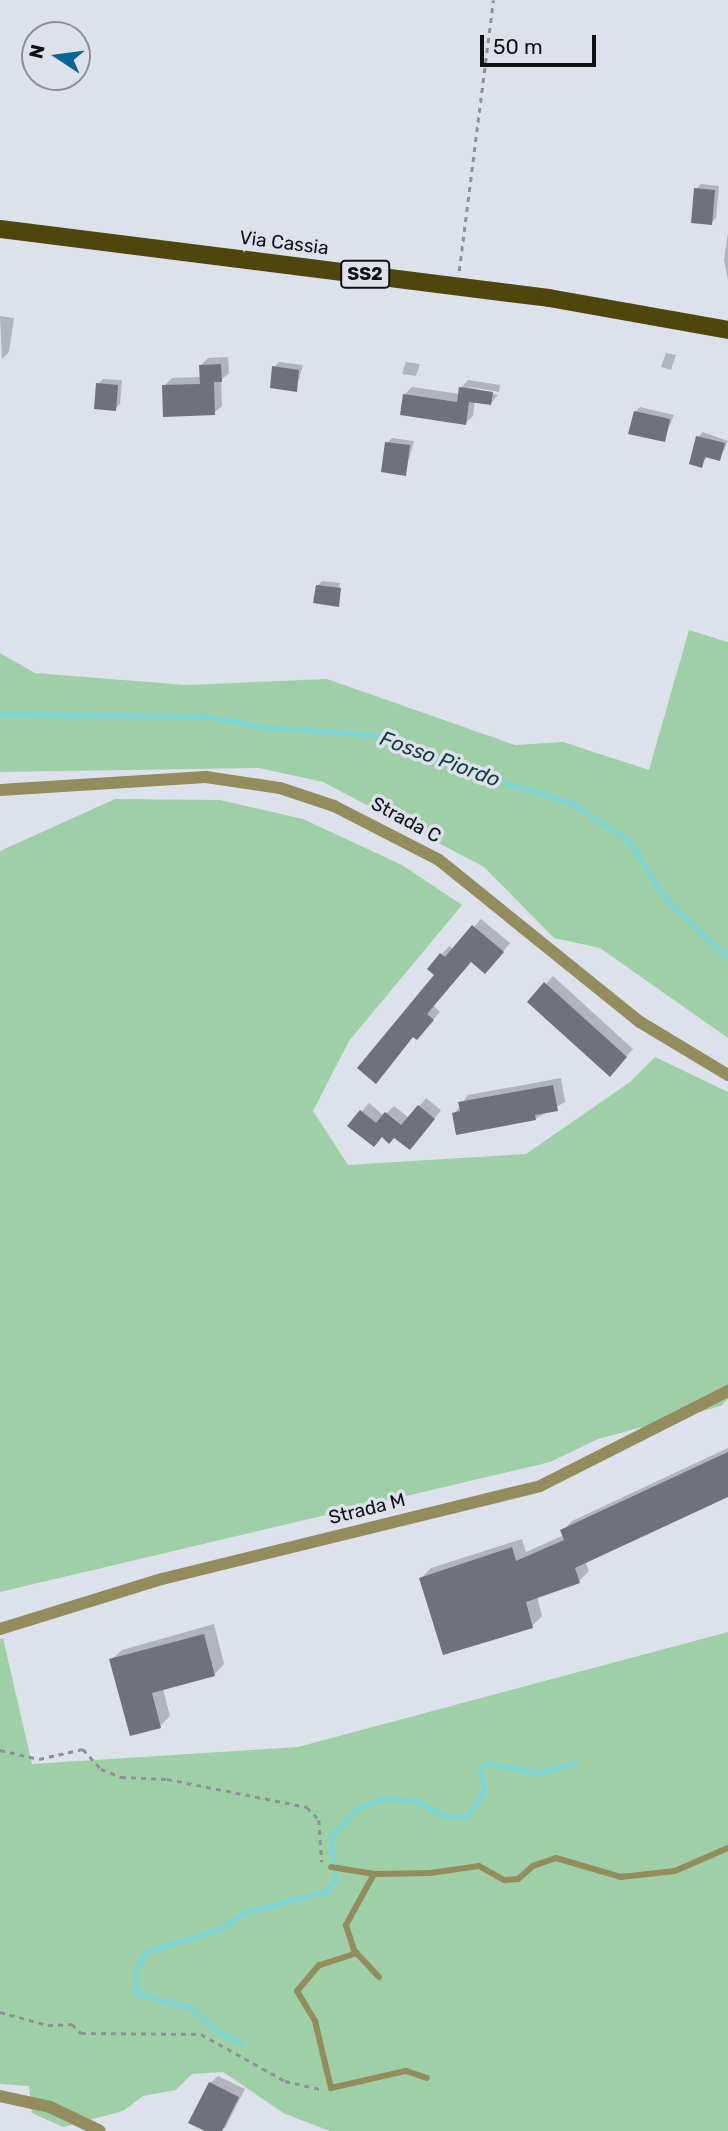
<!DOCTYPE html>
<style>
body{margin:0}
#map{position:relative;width:728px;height:2131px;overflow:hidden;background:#dde1eb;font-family:Rubik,sans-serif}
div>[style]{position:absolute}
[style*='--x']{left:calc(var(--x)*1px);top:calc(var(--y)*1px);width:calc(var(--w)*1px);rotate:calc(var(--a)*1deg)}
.green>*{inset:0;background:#9fcfa6}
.shadow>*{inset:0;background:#0003}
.stream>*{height:4.5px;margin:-2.25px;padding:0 2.25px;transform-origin:2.25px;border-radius:2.25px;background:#7cd4d4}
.building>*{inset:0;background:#6f727b}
.path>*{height:2.5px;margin-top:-1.25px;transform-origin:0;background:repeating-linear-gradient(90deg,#8e9198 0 5px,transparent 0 10px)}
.service>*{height:6px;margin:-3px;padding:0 3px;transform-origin:3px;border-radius:3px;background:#938c5d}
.minor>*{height:12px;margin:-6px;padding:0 6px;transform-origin:6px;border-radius:6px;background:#938c5d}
.primary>*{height:18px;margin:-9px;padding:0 9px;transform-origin:9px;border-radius:9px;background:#4e460d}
span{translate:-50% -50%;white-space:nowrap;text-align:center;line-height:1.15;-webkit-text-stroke:7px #dde1eb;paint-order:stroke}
.shield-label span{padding:2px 5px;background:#dde1eb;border:2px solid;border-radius:5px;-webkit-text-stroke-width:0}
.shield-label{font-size:18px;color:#101114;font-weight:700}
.street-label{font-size:19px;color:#101114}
.water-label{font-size:21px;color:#153f3f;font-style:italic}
.north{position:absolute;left:21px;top:21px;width:70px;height:70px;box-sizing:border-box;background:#dde1eb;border:2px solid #8b8e95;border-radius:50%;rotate:283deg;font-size:19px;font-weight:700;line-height:28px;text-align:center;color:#101114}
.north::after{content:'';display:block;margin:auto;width:24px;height:32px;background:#096494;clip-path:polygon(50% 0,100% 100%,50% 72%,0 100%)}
.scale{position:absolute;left:480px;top:35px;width:116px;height:32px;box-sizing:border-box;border:4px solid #101114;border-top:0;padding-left:9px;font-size:21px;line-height:24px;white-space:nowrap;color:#101114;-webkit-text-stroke:5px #dde1eb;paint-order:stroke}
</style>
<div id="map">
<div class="green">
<div style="clip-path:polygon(689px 630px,728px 642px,728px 1038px,600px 948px,554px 938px,484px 867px,323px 782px,259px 768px,0 772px,0 653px,35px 673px,186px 685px,327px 679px,515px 745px,563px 742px,649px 770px)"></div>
<div style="clip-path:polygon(115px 799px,220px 800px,303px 819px,402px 865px,462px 905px,349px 1041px,313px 1111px,348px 1165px,526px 1154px,630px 1082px,655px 1057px,728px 1092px,728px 1399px,721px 1406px,598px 1439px,550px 1462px,0 1592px,0 851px)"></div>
<div style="clip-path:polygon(728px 1632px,728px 2131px,330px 2131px,285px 2114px,223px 2072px,192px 2074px,176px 2090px,143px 2096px,123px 2111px,63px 2127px,32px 2113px,29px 2086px,0 2084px,0 1639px,3px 1638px,32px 1764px,298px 1747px)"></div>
</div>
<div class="shadow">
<div style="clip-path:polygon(701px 184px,719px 186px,716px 218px,711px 223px,696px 189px)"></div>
<div style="clip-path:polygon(728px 232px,728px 280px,724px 260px)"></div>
<div style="clip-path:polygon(0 316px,14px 318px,9px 352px,2px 359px)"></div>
<div style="clip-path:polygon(666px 353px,676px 355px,671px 370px,661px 367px)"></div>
<div style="clip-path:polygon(228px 357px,229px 373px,221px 380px,222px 406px,214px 413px,164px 386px,172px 378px,201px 377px,201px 365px,208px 358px)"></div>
<div style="clip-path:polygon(279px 362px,303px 365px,296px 390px,274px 367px)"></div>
<div style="clip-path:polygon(406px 362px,420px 364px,416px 376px,402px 374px)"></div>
<div style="clip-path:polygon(103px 379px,122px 380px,120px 404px,115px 409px,98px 384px)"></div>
<div style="clip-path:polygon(468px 380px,500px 385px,499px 392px,465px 386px,498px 395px,491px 403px,475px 401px,473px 416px,465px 424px,405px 394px,412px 387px,460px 394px,461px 388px)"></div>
<div style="clip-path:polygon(640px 407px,674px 415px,664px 440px,635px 412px)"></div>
<div style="clip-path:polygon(703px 432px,728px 441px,720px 459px,708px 455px,701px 466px,698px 437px)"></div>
<div style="clip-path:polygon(392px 438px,414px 441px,405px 474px,387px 443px)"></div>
<div style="clip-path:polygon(322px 581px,340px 583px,338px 605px,317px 586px)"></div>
<div style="clip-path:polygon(481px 919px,510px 943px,493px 964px,472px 960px,433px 1005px,440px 1012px,417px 1038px,436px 974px,429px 969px,449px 946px,454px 950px)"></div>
<div style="clip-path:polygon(553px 976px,633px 1049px,617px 1067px,546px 984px)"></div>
<div style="clip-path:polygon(561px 1078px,565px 1102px,535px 1119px,454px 1114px,468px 1095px)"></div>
<div style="clip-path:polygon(426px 1098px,441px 1110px,417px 1140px,349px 1126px,369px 1103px,384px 1116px,394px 1106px,409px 1118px)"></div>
<div style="clip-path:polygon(728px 1448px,728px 1495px,585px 1561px,589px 1571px,579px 1581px,537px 1596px,542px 1616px,532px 1626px,421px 1578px,431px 1568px,522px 1539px,526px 1552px,564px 1535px,562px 1531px,572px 1521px)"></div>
<div style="clip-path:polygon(214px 1624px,224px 1664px,214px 1675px,163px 1689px,170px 1716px,160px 1726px,111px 1660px,122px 1650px)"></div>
<div style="clip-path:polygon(218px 2076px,245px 2089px,225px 2128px,208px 2131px,210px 2083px)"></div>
</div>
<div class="stream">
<div style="--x:0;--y:714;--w:205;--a:0.6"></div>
<div style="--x:205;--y:716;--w:59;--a:10.7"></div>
<div style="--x:263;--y:727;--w:113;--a:4"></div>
<div style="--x:376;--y:735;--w:88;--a:21.9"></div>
<div style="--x:458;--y:768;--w:119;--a:17.1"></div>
<div style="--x:572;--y:803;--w:69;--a:33.7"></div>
<div style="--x:629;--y:841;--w:72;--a:57"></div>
<div style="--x:668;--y:901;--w:83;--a:43.5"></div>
<div style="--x:242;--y:2044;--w:25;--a:-154"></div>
<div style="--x:219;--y:2033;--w:38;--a:-139"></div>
<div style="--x:190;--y:2008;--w:55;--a:-165.2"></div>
<div style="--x:137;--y:1994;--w:21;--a:-95"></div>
<div style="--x:135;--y:1973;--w:23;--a:-65"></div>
<div style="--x:145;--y:1952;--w:76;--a:-16.8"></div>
<div style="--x:218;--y:1930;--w:30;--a:-34"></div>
<div style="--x:243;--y:1913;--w:87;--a:-14.7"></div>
<div style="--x:327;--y:1891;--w:14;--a:-54"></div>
<div style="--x:335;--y:1880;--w:44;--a:-95.2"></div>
<div style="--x:331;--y:1836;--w:39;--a:-46"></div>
<div style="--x:358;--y:1808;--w:27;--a:-20"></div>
<div style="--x:383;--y:1799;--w:35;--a:3"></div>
<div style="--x:418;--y:1801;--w:30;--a:30"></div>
<div style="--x:444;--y:1816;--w:23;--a:2"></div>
<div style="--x:467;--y:1817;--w:30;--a:-56"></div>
<div style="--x:484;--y:1792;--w:21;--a:-101"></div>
<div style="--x:480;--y:1771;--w:10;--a:-53"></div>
<div style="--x:486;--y:1763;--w:54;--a:10.7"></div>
<div style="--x:539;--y:1773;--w:37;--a:-16"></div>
</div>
<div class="building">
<div style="clip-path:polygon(694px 188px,715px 190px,712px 225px,691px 223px)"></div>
<div style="clip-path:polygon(221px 364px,222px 382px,214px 382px,215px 415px,163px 417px,162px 385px,200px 384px,199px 365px)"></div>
<div style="clip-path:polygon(272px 366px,299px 370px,297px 392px,270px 388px)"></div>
<div style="clip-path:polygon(96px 383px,118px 385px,116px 411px,94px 409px)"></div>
<div style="clip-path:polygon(459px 387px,493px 392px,491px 405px,469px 402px,466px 425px,400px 415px,403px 394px,457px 402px)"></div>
<div style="clip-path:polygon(634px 411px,670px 419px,665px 442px,628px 434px)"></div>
<div style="clip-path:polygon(696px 436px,725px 443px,720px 461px,705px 457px,702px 468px,689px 464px)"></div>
<div style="clip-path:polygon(385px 442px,410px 445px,406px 476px,381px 472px)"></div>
<div style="clip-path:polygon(316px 585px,341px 588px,339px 607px,313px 603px)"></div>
<div style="clip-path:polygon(472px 925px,504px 952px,485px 974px,471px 962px,427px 1014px,434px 1020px,417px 1040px,413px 1037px,376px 1084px,357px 1068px,434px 975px,427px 969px,440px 953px,445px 957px)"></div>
<div style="clip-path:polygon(544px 982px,627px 1057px,610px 1077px,527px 1002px)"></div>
<div style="clip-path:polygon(553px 1085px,558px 1111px,535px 1115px,536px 1120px,456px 1135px,452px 1113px,460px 1111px,458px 1102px)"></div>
<div style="clip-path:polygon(418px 1105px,435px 1119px,410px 1150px,394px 1138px,389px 1144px,382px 1137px,374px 1147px,347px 1126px,360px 1110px,376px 1123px,385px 1112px,401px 1125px)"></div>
<div style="clip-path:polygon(728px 1452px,728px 1497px,575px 1568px,580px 1583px,526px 1602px,533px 1628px,443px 1655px,419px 1578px,512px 1547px,516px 1561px,564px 1540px,560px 1530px)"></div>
<div style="clip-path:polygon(204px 1634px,215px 1676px,152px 1693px,161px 1728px,130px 1736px,109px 1659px)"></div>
<div style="clip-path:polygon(209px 2082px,239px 2097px,222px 2131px,205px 2131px,188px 2123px)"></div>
</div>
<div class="path">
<div style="--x:459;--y:271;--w:273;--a:-82.8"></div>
<div style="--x:0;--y:1750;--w:40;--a:13"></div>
<div style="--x:39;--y:1759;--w:45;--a:-12.8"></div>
<div style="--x:83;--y:1749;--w:27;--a:48"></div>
<div style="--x:101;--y:1769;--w:22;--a:22"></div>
<div style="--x:121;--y:1777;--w:46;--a:2.5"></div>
<div style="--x:167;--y:1779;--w:143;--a:11.3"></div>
<div style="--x:307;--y:1807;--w:18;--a:47"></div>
<div style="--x:319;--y:1820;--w:42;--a:85.9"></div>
<div style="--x:0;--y:2012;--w:50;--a:15.2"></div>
<div style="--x:48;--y:2025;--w:24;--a:-2"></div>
<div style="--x:72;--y:2024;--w:13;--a:45"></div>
<div style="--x:81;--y:2033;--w:120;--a:0.5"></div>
<div style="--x:201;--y:2034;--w:96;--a:29.2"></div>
<div style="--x:285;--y:2081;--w:37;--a:13"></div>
</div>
<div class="service">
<div style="--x:331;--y:1867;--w:44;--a:9.2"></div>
<div style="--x:357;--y:1953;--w:40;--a:162"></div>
<div style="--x:319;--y:1965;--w:34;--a:130"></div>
<div style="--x:297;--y:1991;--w:35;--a:59"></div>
<div style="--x:315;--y:2021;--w:69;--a:76.6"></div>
<div style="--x:331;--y:2088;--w:77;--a:-12.8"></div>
<div style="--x:406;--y:2071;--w:22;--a:18"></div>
<div style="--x:379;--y:1977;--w:37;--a:-133"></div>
<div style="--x:354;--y:1950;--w:26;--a:-108"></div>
<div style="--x:346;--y:1925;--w:58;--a:-61.2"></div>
<div style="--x:374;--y:1874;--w:56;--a:-1"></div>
<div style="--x:430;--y:1873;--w:49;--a:-8.1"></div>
<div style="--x:479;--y:1866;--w:29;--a:29"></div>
<div style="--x:504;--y:1880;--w:14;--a:-4"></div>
<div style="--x:518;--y:1879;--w:20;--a:-41"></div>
<div style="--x:533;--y:1866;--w:24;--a:-19"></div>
<div style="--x:556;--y:1858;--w:68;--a:16.3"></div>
<div style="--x:621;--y:1877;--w:54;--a:-6.3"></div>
<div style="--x:675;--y:1871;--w:58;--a:-23.5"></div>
</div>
<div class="minor">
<div style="--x:0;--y:790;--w:206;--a:-3.6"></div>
<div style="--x:206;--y:777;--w:75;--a:8.5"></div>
<div style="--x:280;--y:788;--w:57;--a:18.4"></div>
<div style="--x:334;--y:806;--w:118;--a:27.2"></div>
<div style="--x:439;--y:860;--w:258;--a:38.9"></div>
<div style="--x:640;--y:1022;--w:103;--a:31.1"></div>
<div style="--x:0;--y:1629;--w:170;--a:-17.2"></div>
<div style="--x:162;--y:1579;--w:389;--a:-13.8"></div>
<div style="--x:540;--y:1486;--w:211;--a:-26.8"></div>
<div style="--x:0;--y:2096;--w:51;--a:12.4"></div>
<div style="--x:50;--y:2107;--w:55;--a:25.6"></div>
</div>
<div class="primary">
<div style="--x:0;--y:229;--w:553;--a:7.16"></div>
<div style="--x:549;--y:298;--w:182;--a:10.1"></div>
</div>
<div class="shield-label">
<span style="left:365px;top:274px">SS2</span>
</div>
<div class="street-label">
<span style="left:284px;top:243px;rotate:7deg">Via Cassia</span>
<span style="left:406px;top:820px;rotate:28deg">Strada C</span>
<span style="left:367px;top:1509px;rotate:-14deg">Strada M</span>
</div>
<div class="water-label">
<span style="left:440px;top:759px;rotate:20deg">Fosso Piordo</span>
</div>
<div class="north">N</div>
<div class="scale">50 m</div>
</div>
